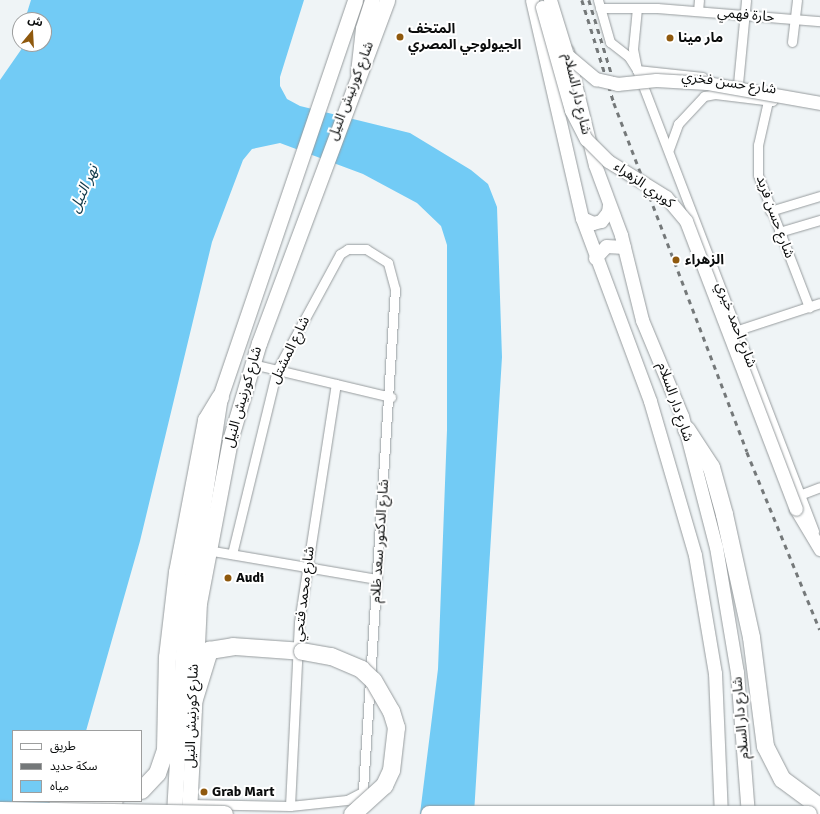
<!DOCTYPE html>
<meta charset="utf-8">
<style>
body{margin:0}
#map{position:relative;width:820px;height:814px;overflow:hidden;background:#eff4f6;font-family:Signika,"Noto Sans Arabic",sans-serif}
div>[style]{position:absolute}
[style*='--x']{left:calc(var(--x)*1px);top:calc(var(--y)*1px);width:calc(var(--w)*1px);rotate:calc(var(--a)*1deg)}
.water>*{inset:0;background:#72cbf5}
.roads{filter:drop-shadow(0 0 1px #979c9e) drop-shadow(0 0 1px #979c9e)}
.minor>*{height:9px;margin:-4.5px;padding:0 4.5px;transform-origin:4.5px;border-radius:4.5px;background:#fff}
.secondary>*{height:13px;margin:-6.5px;padding:0 6.5px;transform-origin:6.5px;border-radius:6.5px;background:#fff}
.primary>*{height:15px;margin:-7.5px;padding:0 7.5px;transform-origin:7.5px;border-radius:7.5px;background:#fff}
.trunk>*{height:15px;margin:-7.5px;padding:0 7.5px;transform-origin:7.5px;border-radius:7.5px;background:#fff}
.motorway>*{height:17px;margin:-8.5px;padding:0 8.5px;transform-origin:8.5px;border-radius:8.5px;background:#fff}
.rail>*{height:2.5px;margin-top:-1.25px;transform-origin:0;background:repeating-linear-gradient(90deg,#747879 0 5px,transparent 0 10px)}
.bridges{filter:drop-shadow(0 0 1px #979c9e) drop-shadow(0 0 1px #979c9e)}
.secondary-bridge>*{height:13px;margin:-6.5px;padding:0 6.5px;transform-origin:6.5px;border-radius:6.5px;background:#fff}
.motorway-bridge>*{height:17px;margin:-8.5px;padding:0 8.5px;transform-origin:8.5px;border-radius:8.5px;background:#fff}
.dots>*{width:11px;height:11px;translate:-50% -50%;box-sizing:border-box;border:2px solid #fff;border-radius:50%}
span{translate:-50% -50%;white-space:nowrap;text-align:center;line-height:1.15;-webkit-text-stroke:4px #fff;paint-order:stroke}
.street-label{font-size:14px;color:#0a0c0c}
.poi-label{font-size:14px;color:#0a0c0c;font-weight:700}
.left{translate:0 -50%;text-align:left}
.water-label{font-size:15px;color:#0c3647;font-style:italic}
.legend{position:absolute;left:12px;top:730px;width:130px;height:72px;box-sizing:border-box;background:#fff;border:1px solid #9d9e9e;margin:0;padding:5px 7px;list-style:none;font-size:12px;color:#0a0c0c}
.legend li{display:flex;align-items:center;gap:8px;height:20px}
.legend b{width:20px;border:1px solid #9d9e9e}
.north{position:absolute;left:12px;top:12px;width:40px;height:40px;box-sizing:border-box;background:#fff;border:1px solid #9d9e9e;border-radius:50%;rotate:18deg;font-size:11px;font-weight:700;line-height:16px;text-align:center;color:#0a0c0c}
.north::after{content:'';display:block;margin:auto;width:14px;height:18px;background:#8f590e;clip-path:polygon(50% 0,100% 100%,50% 72%,0 100%)}
</style>
<div id="map">
<div class="water">
<div style="clip-path:polygon(31px 0,304px 0,280px 77px,280px 86px,287px 99px,300px 106px,410px 133px,471px 170px,488px 184px,497px 207px,502px 357px,474px 814px,420px 814px,438px 669px,447px 430px,447px 245px,441px 226px,417px 203px,363px 174px,280px 143px,252px 149px,243px 160px,212px 242px,140px 541px,86px 731px,13px 731px,13px 801px,72px 801px,0 814px,0 80px,25px 44px,44px 44px,44px 20px,30px 20px,26px 16px)"></div>
</div>
<div class="roads">
<div class="minor">
<div style="--x:598;--y:0;--w:44;--a:74.1"></div>
<div style="--x:610;--y:42;--w:24;--a:38"></div>
<div style="--x:629;--y:57;--w:15;--a:58"></div>
<div style="--x:637;--y:70;--w:66;--a:6.1"></div>
<div style="--x:600;--y:8;--w:57;--a:0"></div>
<div style="--x:657;--y:8;--w:164;--a:4.6"></div>
<div style="--x:637;--y:8;--w:41;--a:95.6"></div>
<div style="--x:633;--y:49;--w:21;--a:79"></div>
<div style="--x:637;--y:70;--w:494;--a:69"></div>
<div style="--x:698;--y:11;--w:11;--a:-85"></div>
<div style="--x:792;--y:42;--w:42;--a:-83.2"></div>
<div style="--x:737;--y:94;--w:94;--a:-84.5"></div>
<div style="--x:768;--y:101;--w:45;--a:102.8"></div>
<div style="--x:758;--y:145;--w:30;--a:90"></div>
<div style="--x:758;--y:175;--w:142;--a:68.9"></div>
<div style="--x:669;--y:149;--w:27;--a:-70"></div>
<div style="--x:678;--y:124;--w:38;--a:-47"></div>
<div style="--x:704;--y:96;--w:11;--a:-10"></div>
<div style="--x:715;--y:94;--w:58;--a:6.9"></div>
<div style="--x:770;--y:211;--w:52;--a:-16.7"></div>
<div style="--x:779;--y:232;--w:43;--a:-16.3"></div>
<div style="--x:738;--y:330;--w:86;--a:-18.2"></div>
<div style="--x:252;--y:364;--w:143;--a:13.4"></div>
<div style="--x:802;--y:494;--w:19;--a:-21"></div>
<div style="--x:207;--y:550;--w:172;--a:9.7"></div>
<div style="--x:232;--y:554;--w:189;--a:-76.3"></div>
<div style="--x:277;--y:370;--w:132;--a:-61.5"></div>
<div style="--x:340;--y:254;--w:9;--a:-32"></div>
<div style="--x:348;--y:249;--w:18;--a:0"></div>
<div style="--x:366;--y:249;--w:26;--a:32"></div>
<div style="--x:388;--y:263;--w:27;--a:75"></div>
<div style="--x:395;--y:289;--w:517;--a:93.66"></div>
<div style="--x:190;--y:804;--w:100;--a:1.1"></div>
<div style="--x:290;--y:806;--w:57;--a:-6"></div>
<div style="--x:347;--y:800;--w:18;--a:-27"></div>
<div style="--x:290;--y:806;--w:184;--a:-87.2"></div>
<div style="--x:299;--y:622;--w:241;--a:-81.2"></div>
</div>
<div class="secondary">
<div style="--x:532;--y:0;--w:224;--a:77.1"></div>
<div style="--x:582;--y:218;--w:195;--a:69.6"></div>
<div style="--x:650;--y:401;--w:160;--a:73.7"></div>
<div style="--x:695;--y:555;--w:120;--a:80.4"></div>
<div style="--x:715;--y:673;--w:141;--a:87.6"></div>
<div style="--x:567;--y:51;--w:117;--a:76.2"></div>
<div style="--x:595;--y:165;--w:75;--a:69.6"></div>
<div style="--x:621;--y:235;--w:88;--a:76.1"></div>
<div style="--x:642;--y:320;--w:104;--a:67.4"></div>
<div style="--x:682;--y:416;--w:135;--a:75.5"></div>
<div style="--x:716;--y:547;--w:127;--a:80.5"></div>
<div style="--x:737;--y:672;--w:142;--a:85.6"></div>
<div style="--x:582;--y:218;--w:12;--a:24"></div>
<div style="--x:593;--y:223;--w:8;--a:-14"></div>
<div style="--x:601;--y:221;--w:11;--a:-52"></div>
<div style="--x:608;--y:212;--w:7;--a:-82"></div>
<div style="--x:595;--y:258;--w:16;--a:-47"></div>
<div style="--x:606;--y:246;--w:18;--a:3"></div>
<div style="--x:796;--y:509;--w:47;--a:59"></div>
</div>
<div class="primary">
<div style="--x:358;--y:72;--w:44;--a:-83.5"></div>
<div style="--x:363;--y:28;--w:29;--a:-72"></div>
</div>
<div class="trunk">
<div style="--x:174;--y:814;--w:194;--a:-86.8"></div>
<div style="--x:185;--y:620;--w:226;--a:-81.1"></div>
<div style="--x:220;--y:397;--w:419;--a:-71.2"></div>
<div style="--x:189;--y:814;--w:211;--a:-87.3"></div>
<div style="--x:199;--y:603;--w:166;--a:-79.2"></div>
<div style="--x:230;--y:440;--w:101;--a:-73.4"></div>
<div style="--x:259;--y:343;--w:366;--a:-69.5"></div>
</div>
<div class="motorway">
<div style="--x:686;--y:429;--w:45;--a:56.7"></div>
<div style="--x:711;--y:467;--w:49;--a:74.5"></div>
<div style="--x:724;--y:514;--w:126;--a:77.6"></div>
<div style="--x:751;--y:637;--w:110;--a:82.7"></div>
<div style="--x:765;--y:746;--w:37;--a:63"></div>
<div style="--x:782;--y:779;--w:47;--a:36.4"></div>
<div style="--x:192;--y:705;--w:58;--a:-72.8"></div>
<div style="--x:209;--y:650;--w:24;--a:-9"></div>
<div style="--x:233;--y:646;--w:69;--a:4.1"></div>
<div style="--x:141;--y:790;--w:23;--a:-47"></div>
<div style="--x:157;--y:773;--w:24;--a:-71"></div>
<div style="--x:165;--y:750;--w:93;--a:-88.8"></div>
<div style="--x:167;--y:657;--w:86;--a:-83.3"></div>
<div style="--x:177;--y:572;--w:155;--a:-79.2"></div>
<div style="--x:206;--y:420;--w:27;--a:-59"></div>
<div style="--x:56;--y:807;--w:58;--a:-5.9"></div>
</div>
</div>
<div class="rail">
<div style="--x:582;--y:0;--w:108;--a:72.7"></div>
<div style="--x:614;--y:103;--w:373;--a:69.1"></div>
<div style="--x:747;--y:452;--w:192;--a:67.7"></div>
<div style="--x:589;--y:0;--w:86;--a:73"></div>
</div>
<div class="bridges">
<div class="secondary-bridge">
<div style="--x:550;--y:0;--w:58;--a:72.8"></div>
<div style="--x:567;--y:55;--w:38;--a:40"></div>
<div style="--x:596;--y:79;--w:22;--a:13"></div>
<div style="--x:617;--y:84;--w:39;--a:-6"></div>
<div style="--x:656;--y:80;--w:51;--a:3.4"></div>
<div style="--x:707;--y:83;--w:115;--a:10"></div>
<div style="--x:542;--y:7;--w:107;--a:74.3"></div>
<div style="--x:571;--y:110;--w:33;--a:63"></div>
<div style="--x:586;--y:139;--w:31;--a:45"></div>
<div style="--x:608;--y:161;--w:68;--a:31.8"></div>
<div style="--x:666;--y:197;--w:31;--a:50"></div>
<div style="--x:686;--y:221;--w:308;--a:69.1"></div>
</div>
<div class="motorway-bridge">
<div style="--x:302;--y:651;--w:29;--a:10"></div>
<div style="--x:331;--y:656;--w:33;--a:23"></div>
<div style="--x:361;--y:669;--w:16;--a:43"></div>
<div style="--x:373;--y:680;--w:36;--a:60"></div>
<div style="--x:391;--y:711;--w:17;--a:73"></div>
<div style="--x:396;--y:727;--w:43;--a:96.6"></div>
<div style="--x:391;--y:770;--w:17;--a:115"></div>
<div style="--x:384;--y:785;--w:43;--a:137.8"></div>
<div style="--x:0;--y:810;--w:224;--a:1"></div>
<div style="--x:429;--y:814;--w:379;--a:0"></div>
</div>
</div>
<div class="dots">
<div style="left:400px;top:37px;background:#8f590e"></div>
<div style="left:670px;top:38px;background:#8f590e"></div>
<div style="left:676px;top:260px;background:#8f590e"></div>
<div style="left:228px;top:578px;background:#8f590e"></div>
<div style="left:204px;top:792px;background:#8f590e"></div>
</div>
<div class="street-label">
<span style="left:746px;top:15px;rotate:5deg">حارة فهمي</span>
<span style="left:729px;top:83px;rotate:8deg">شارع حسن فخري</span>
<span style="left:351px;top:91px;rotate:-69deg">شارع كورنيش النيل</span>
<span style="left:577px;top:94px;rotate:77deg">شارع دار السلام</span>
<span style="left:644px;top:185px;rotate:35deg">كوبري الزهراء</span>
<span style="left:775px;top:217px;rotate:70deg">شارع حسن فريد</span>
<span style="left:736px;top:325px;rotate:69deg">شارع احمد خيري</span>
<span style="left:290px;top:350px;rotate:-64deg">شارع المشتل</span>
<span style="left:243px;top:397px;rotate:-74deg">شارع كورنيش النيل</span>
<span style="left:675px;top:402px;rotate:71deg">شارع دار السلام</span>
<span style="left:380px;top:541px;rotate:-86deg">شارع الدكتور سعد ظلام</span>
<span style="left:304px;top:594px;rotate:-83deg">شارع محمد فتحي</span>
<span style="left:192px;top:716px;rotate:-88deg">شارع كورنيش النيل</span>
<span style="left:741px;top:718px;rotate:-95deg">شارع دار السلام</span>
</div>
<div class="poi-label">
<span class="left" style="left:408px;top:37px">المتخف<br>الجيولوجي المصري</span>
<span class="left" style="left:678px;top:38px">مار مينا</span>
<span class="left" style="left:685px;top:260px">الزهراء</span>
<span class="left" style="left:236px;top:578px">Audi</span>
<span class="left" style="left:212px;top:792px">Grab Mart</span>
</div>
<div class="water-label">
<span style="left:84px;top:189px;rotate:-66deg">نهر النيل</span>
</div>
<ul class="legend">
<li><b style="height:5px;background:#fff"></b>طريق</li>
<li><b style="height:5px;background:#747879"></b>سكة حديد</li>
<li><b style="height:11px;background:#72cbf5"></b>مياه</li>
</ul>
<div class="north">ش</div>
</div>
